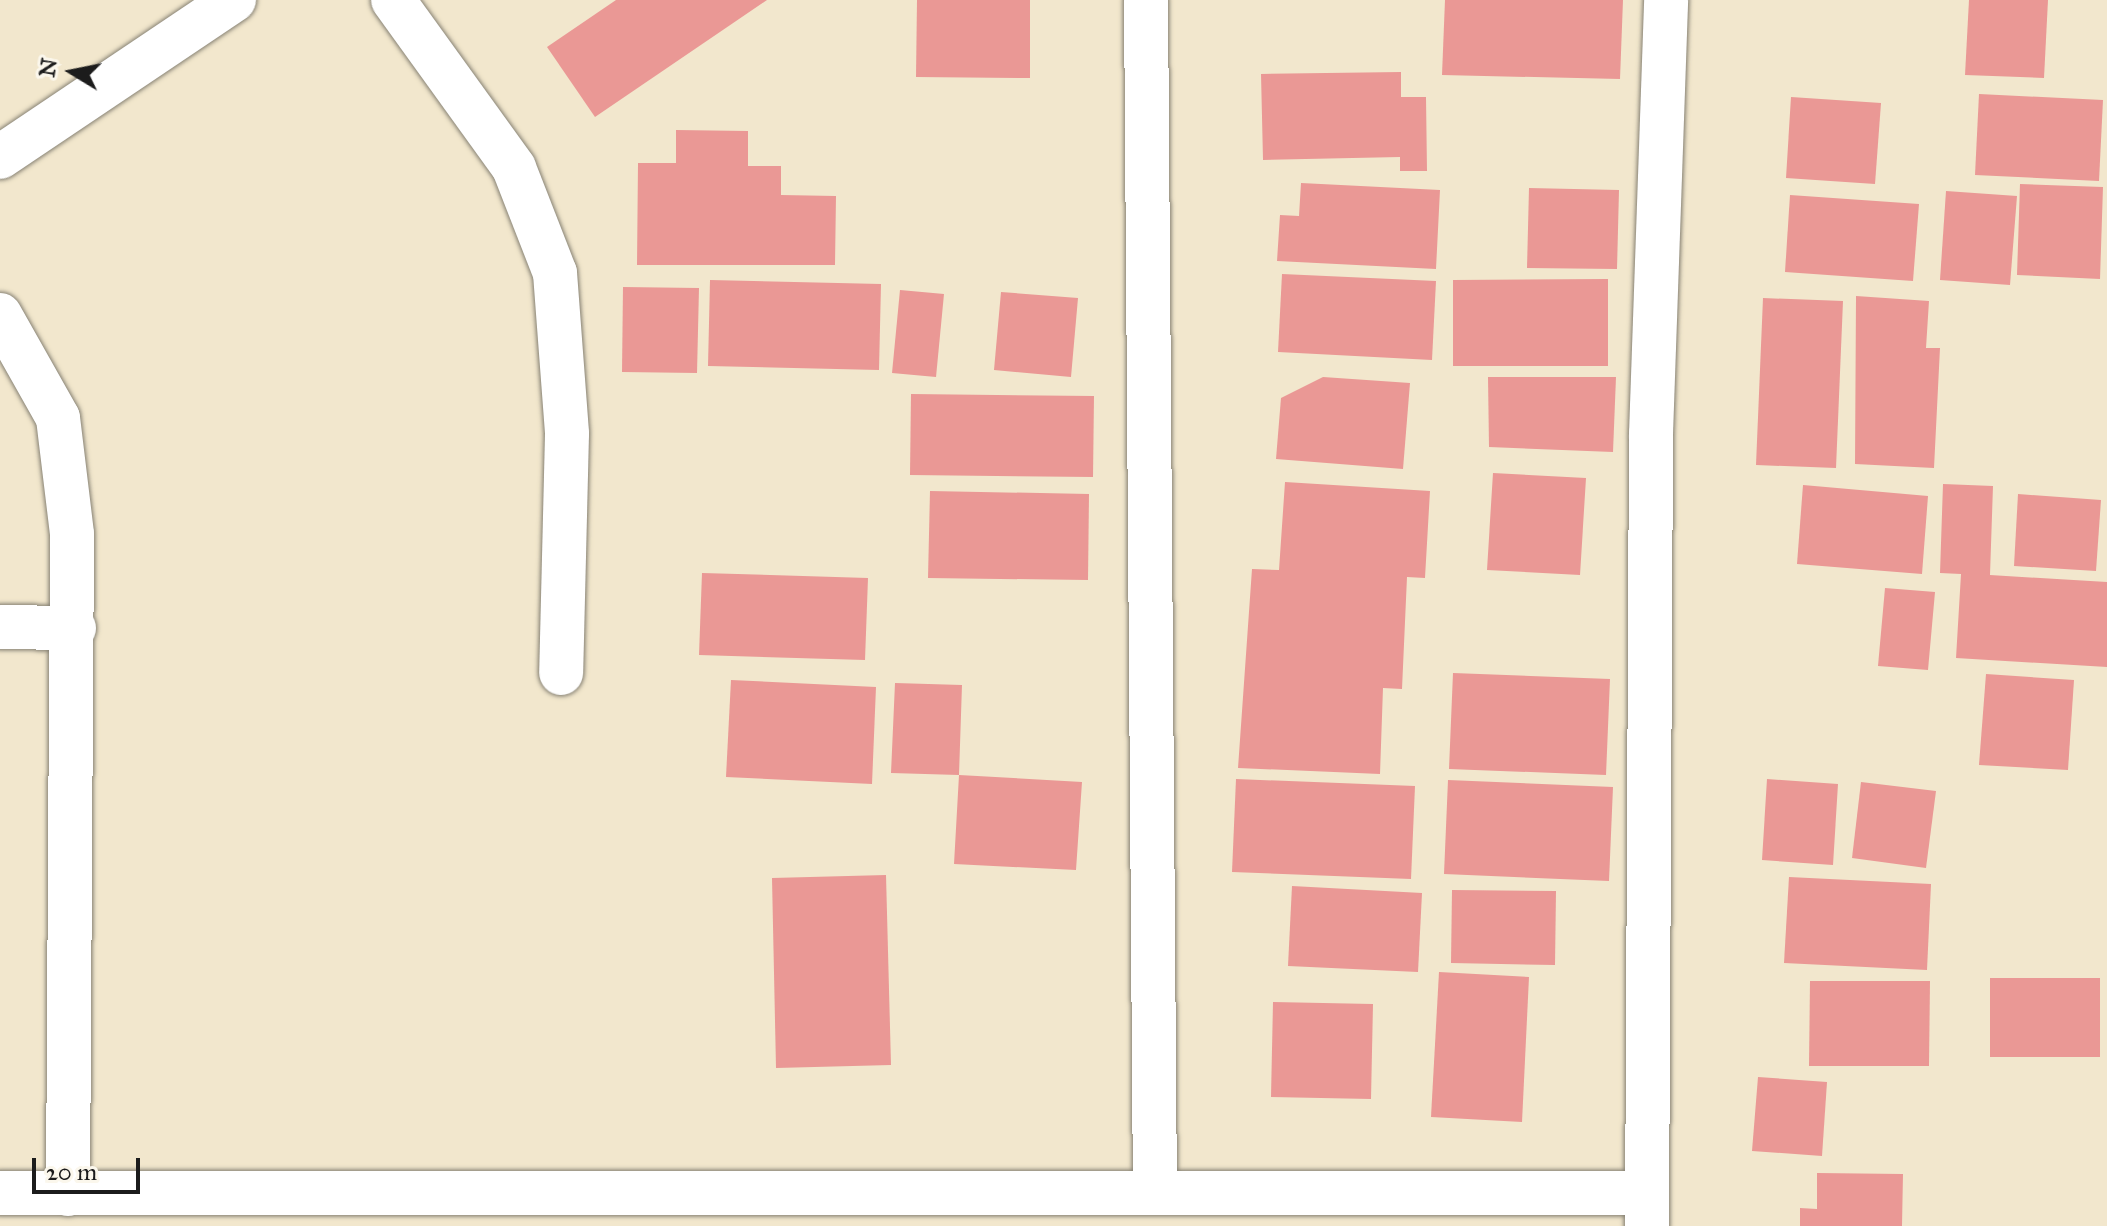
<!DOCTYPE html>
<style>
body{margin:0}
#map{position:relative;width:2107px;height:1226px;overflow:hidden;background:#f2e7cd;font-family:"IM FELL Great Primer",serif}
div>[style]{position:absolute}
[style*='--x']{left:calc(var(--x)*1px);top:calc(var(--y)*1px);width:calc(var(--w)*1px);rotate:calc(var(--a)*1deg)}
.building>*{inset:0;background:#ea9895}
.roads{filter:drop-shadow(0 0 2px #878274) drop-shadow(0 0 2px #878274)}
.minor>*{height:44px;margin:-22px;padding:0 22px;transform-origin:22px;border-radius:22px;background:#fff}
span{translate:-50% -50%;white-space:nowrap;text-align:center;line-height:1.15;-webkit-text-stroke:6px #fbf7ec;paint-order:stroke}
.north{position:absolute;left:32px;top:32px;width:80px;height:80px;-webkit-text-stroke:6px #fbf7ec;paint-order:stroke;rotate:280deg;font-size:22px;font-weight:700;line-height:32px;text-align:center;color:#1c1c1c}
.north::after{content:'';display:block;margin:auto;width:28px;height:36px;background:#1c1c1c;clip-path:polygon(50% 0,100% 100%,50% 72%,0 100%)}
.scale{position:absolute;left:32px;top:1158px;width:108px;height:36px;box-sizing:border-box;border:4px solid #1c1c1c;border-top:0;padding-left:10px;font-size:24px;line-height:28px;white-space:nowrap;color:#1c1c1c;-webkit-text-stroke:6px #fbf7ec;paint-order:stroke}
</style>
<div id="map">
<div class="building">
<div style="clip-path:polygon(616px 0,767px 0,595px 117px,547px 47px)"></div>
<div style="clip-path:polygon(917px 0,1030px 0,1030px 78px,916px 77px)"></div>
<div style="clip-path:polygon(1445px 0,1623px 0,1620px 79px,1442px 75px)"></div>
<div style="clip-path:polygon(1969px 0,2048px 0,2044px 78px,1965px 75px)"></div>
<div style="clip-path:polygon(1401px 72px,1401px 97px,1426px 97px,1427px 171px,1400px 171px,1400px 157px,1263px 160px,1261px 74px)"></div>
<div style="clip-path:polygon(1979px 94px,2103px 100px,2099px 181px,1975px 175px)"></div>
<div style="clip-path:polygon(1791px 97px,1881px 103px,1875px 184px,1786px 178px)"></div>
<div style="clip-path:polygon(676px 130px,748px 131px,748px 166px,781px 166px,781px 195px,836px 196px,835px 265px,637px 265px,638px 163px,676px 163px)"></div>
<div style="clip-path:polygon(1301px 183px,1440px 190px,1436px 269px,1277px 261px,1280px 215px,1299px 216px)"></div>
<div style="clip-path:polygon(2020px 184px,2103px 187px,2100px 279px,2017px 275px)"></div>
<div style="clip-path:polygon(1529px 188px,1619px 190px,1617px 269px,1527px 268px)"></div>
<div style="clip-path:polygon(1946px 191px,2017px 196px,2010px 285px,1940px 280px)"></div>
<div style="clip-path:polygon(1790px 195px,1919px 204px,1913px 281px,1785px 272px)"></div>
<div style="clip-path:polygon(1282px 274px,1436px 281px,1432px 360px,1278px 352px)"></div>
<div style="clip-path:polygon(1608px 279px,1608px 366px,1453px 366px,1453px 280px)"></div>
<div style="clip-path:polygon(710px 280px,881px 284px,879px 370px,708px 366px)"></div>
<div style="clip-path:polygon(623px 287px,699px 288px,697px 373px,622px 372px)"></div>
<div style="clip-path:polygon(900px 290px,944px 294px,936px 377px,892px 373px)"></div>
<div style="clip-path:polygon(1001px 292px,1078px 298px,1071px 377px,994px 370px)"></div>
<div style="clip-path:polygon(1856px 296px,1929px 301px,1926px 348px,1940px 348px,1934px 468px,1855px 464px)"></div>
<div style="clip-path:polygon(1763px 298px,1843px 301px,1836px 468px,1756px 465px)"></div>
<div style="clip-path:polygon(1323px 377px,1410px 383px,1403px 469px,1276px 459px,1281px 398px)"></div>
<div style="clip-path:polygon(1488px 377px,1616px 377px,1613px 452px,1489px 447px)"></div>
<div style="clip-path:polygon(911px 394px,1094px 396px,1093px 477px,910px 475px)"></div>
<div style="clip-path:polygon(1493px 473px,1586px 478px,1580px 575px,1487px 570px)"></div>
<div style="clip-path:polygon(1285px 482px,1430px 491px,1425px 578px,1407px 577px,1402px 689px,1383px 688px,1380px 774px,1238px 768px,1252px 569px,1279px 570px)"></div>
<div style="clip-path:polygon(1943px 484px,1993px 486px,1990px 575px,2107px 582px,2107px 667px,1956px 658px,1961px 574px,1940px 573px)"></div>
<div style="clip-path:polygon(1803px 485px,1928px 496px,1922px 574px,1797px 564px)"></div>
<div style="clip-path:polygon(930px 491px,1089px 494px,1088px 580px,928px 578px)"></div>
<div style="clip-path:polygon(2018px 494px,2101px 500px,2096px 571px,2014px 566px)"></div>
<div style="clip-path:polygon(702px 573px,868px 578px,865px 660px,699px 655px)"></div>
<div style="clip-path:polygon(1885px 588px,1935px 592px,1928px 670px,1878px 666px)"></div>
<div style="clip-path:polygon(1453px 673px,1610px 679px,1606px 775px,1449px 769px)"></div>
<div style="clip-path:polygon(1986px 674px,2074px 680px,2068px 770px,1979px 765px)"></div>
<div style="clip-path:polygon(731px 680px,876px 687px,872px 784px,726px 777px)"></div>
<div style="clip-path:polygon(895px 683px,962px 685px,959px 775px,1082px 782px,1076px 870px,954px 864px,959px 775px,891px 773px)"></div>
<div style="clip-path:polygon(1236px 779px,1415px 786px,1411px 879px,1232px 872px)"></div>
<div style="clip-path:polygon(1767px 779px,1838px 784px,1833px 865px,1762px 860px)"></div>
<div style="clip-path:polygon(1448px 780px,1613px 787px,1609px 881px,1444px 874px)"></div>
<div style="clip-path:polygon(1861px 782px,1936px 791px,1926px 868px,1852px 858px)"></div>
<div style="clip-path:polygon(886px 875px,891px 1065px,776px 1068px,772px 878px)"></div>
<div style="clip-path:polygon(1789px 877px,1931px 884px,1927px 970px,1784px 963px)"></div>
<div style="clip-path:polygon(1292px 886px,1422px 893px,1418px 972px,1288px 966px)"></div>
<div style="clip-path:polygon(1452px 890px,1556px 891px,1555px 965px,1451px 963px)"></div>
<div style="clip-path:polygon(1439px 972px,1529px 977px,1522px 1122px,1431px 1117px)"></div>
<div style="clip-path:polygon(1990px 978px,2100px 978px,2100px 1057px,1990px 1057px)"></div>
<div style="clip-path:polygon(1810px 981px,1930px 981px,1929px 1066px,1809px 1066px)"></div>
<div style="clip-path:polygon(1273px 1002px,1373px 1004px,1371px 1099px,1271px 1097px)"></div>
<div style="clip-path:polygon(1758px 1077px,1827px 1082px,1822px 1156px,1752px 1151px)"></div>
<div style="clip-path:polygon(1817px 1173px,1903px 1174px,1902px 1226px,1800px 1226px,1800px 1208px,1817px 1209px)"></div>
</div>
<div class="roads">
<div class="minor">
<div style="--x:393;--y:0;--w:207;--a:54.2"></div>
<div style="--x:514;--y:168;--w:113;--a:68.7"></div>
<div style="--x:555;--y:273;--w:161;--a:85.7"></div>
<div style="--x:567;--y:434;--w:239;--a:91.4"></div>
<div style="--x:1146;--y:0;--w:1190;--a:89.57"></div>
<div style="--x:0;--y:157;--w:282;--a:-33.9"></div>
<div style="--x:0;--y:315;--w:118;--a:60.6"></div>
<div style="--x:58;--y:418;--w:117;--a:83.1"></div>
<div style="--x:72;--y:534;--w:660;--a:90.35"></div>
<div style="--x:0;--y:627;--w:74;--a:0.8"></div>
<div style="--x:0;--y:1193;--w:1646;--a:0"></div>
<div style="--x:1647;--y:1226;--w:792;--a:-89.71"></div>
<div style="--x:1651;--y:434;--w:434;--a:-88"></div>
</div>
</div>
<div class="north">N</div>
<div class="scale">20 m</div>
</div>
